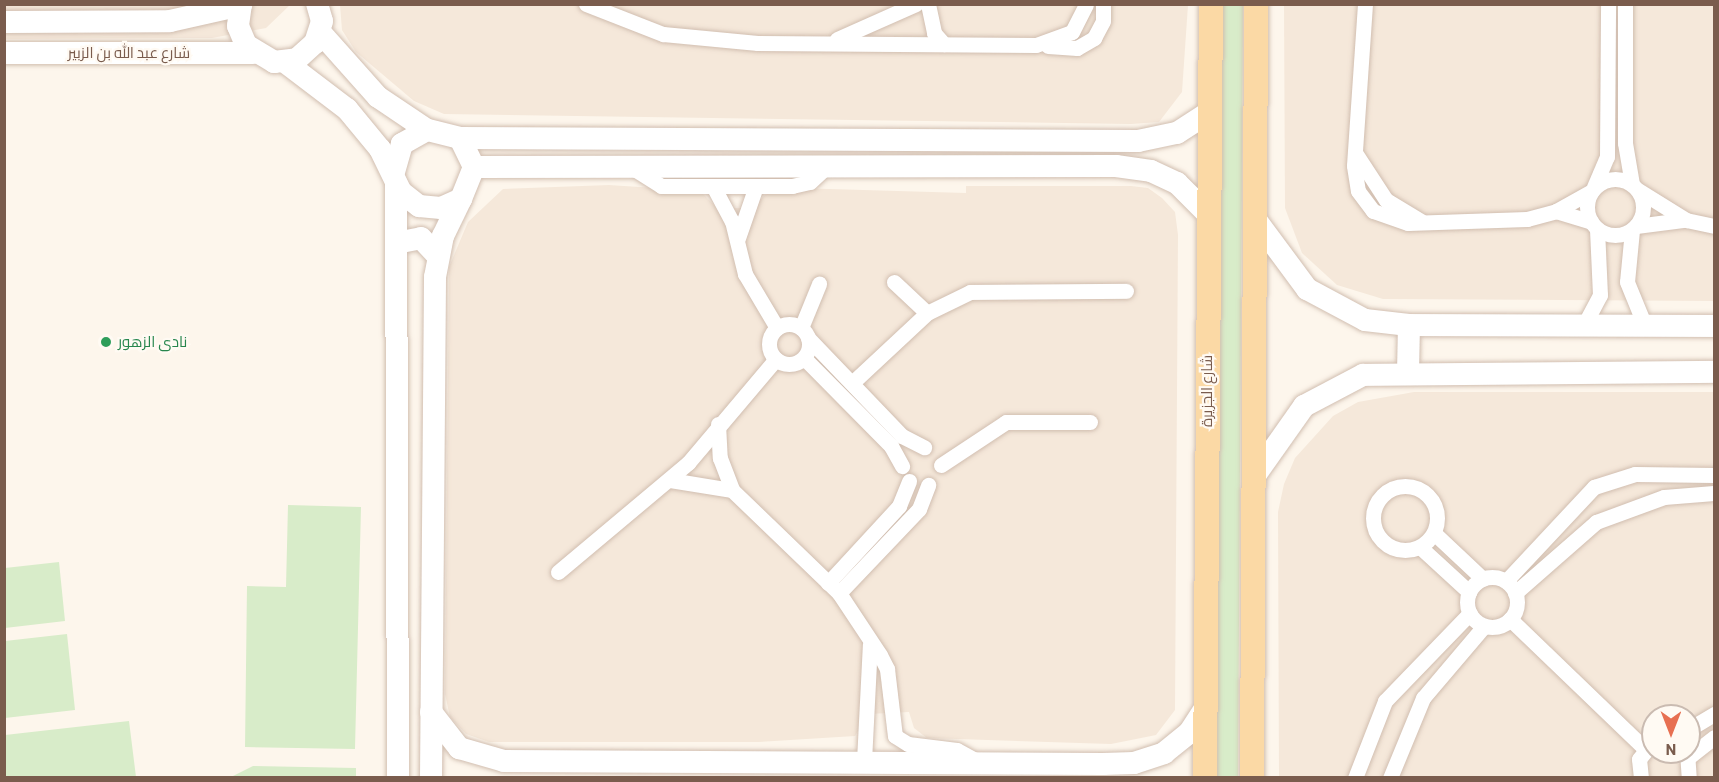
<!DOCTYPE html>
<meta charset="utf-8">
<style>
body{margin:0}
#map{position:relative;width:1719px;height:782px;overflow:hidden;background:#fdf6ec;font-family:Barlow,Cairo,sans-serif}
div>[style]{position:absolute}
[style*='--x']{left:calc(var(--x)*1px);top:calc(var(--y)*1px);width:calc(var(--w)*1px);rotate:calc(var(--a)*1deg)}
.residential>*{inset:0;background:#f5e8da}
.green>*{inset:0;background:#d8ecc9}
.roads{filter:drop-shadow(0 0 2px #d1beb0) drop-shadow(0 0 2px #d1beb0)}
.street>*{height:15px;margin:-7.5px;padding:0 7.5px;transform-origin:7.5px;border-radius:7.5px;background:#fff}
.street>.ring{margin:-7.5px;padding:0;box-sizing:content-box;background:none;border:15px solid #fff;border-radius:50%}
.secondary>*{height:22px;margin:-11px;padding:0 11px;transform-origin:11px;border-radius:11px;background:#fff}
.primary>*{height:24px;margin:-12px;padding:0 12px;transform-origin:12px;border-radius:12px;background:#fbd9a5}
.dots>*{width:16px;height:16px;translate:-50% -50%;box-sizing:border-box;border:3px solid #fffaf3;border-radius:50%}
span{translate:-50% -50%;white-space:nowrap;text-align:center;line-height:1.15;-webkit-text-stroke:4.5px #fffaf3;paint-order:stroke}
.street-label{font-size:15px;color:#7a5c4d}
.leisure-label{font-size:15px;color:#27864d}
.left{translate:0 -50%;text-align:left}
.frame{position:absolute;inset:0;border:6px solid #7a5c4d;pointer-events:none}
.north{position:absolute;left:1641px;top:704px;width:60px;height:60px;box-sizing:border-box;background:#fffaf3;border:2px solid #cabbb1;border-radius:50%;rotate:180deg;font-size:16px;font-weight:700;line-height:24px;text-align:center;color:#7a5c4d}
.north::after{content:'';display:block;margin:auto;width:21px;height:27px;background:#e76f51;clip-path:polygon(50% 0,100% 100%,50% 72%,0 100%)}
</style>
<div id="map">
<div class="residential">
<div style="clip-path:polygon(4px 5px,290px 5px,266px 28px,212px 38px,5px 39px)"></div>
<div style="clip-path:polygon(340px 5px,1188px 5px,1182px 92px,1159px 122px,1131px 124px,444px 114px,414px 101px,356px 52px,342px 30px)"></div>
<div style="clip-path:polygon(1284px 5px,1714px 5px,1714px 301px,1383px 299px,1337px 285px,1302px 253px,1285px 208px)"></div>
<div style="clip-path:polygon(609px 185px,700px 191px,717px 208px,752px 208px,767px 193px,795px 188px,966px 193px,966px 186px,1131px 186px,1148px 188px,1162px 198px,1175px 212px,1178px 235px,1175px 710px,1156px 735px,1111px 744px,927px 738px,914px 728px,909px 712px,868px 714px,855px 736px,758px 742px,489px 742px,466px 734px,450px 717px,445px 694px,449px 267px,468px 222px,503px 189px)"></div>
<div style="clip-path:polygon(evenodd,1414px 392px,1714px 392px,1714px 777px,1279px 778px,1278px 512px,1284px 484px,1295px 458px,1333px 416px,1358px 402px,1414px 392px,1653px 716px,1689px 716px,1689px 752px,1653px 752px,1653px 716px)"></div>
</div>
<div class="green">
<div style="clip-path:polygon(1243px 4px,1238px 777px,1213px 778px,1222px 5px)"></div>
<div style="clip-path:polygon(288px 505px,361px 507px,355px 749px,245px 747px,247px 586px,286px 587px)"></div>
<div style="clip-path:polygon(59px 562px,65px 621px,5px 628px,5px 568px)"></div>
<div style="clip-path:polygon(67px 634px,75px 710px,5px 718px,5px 641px)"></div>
<div style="clip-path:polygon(129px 721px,136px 777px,5px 777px,5px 735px)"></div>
<div style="clip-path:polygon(253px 766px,356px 768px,356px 777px,231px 777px)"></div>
</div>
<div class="roads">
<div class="street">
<div style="--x:586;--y:4;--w:83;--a:21.3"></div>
<div style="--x:663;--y:34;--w:95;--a:5.4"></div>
<div style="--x:758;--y:43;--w:278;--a:0.4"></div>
<div style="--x:1036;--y:45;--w:38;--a:-20"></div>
<div style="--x:1072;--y:32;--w:31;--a:-63"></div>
<div style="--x:928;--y:4;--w:30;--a:78"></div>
<div style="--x:934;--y:33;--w:15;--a:48"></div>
<div style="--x:1365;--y:4;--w:162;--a:93.9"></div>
<div style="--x:1354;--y:166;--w:25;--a:81"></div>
<div style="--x:1358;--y:191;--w:25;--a:53"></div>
<div style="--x:1373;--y:211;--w:37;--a:19"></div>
<div style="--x:1408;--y:223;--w:119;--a:-1.9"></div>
<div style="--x:1527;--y:219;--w:30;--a:-15"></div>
<div style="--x:1556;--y:211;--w:41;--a:-29.1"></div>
<div style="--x:1625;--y:4;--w:139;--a:90"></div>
<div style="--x:1625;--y:143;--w:42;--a:80.3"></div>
<div style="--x:837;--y:39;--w:86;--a:-23.9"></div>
<div style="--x:1048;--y:46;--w:29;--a:4"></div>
<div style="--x:1077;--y:48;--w:20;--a:-30"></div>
<div style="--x:1094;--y:38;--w:19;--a:-62"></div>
<div style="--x:1103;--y:21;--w:17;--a:-90"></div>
<div style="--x:1356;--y:154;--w:55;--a:56.9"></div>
<div style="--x:1386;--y:200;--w:41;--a:31"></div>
<div style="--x:631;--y:167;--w:36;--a:32"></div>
<div style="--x:661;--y:186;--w:131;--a:0"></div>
<div style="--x:792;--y:186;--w:18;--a:-13"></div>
<div style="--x:810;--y:182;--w:22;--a:-43"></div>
<div class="ring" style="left:1587px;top:179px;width:41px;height:41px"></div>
<div style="--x:713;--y:186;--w:40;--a:62"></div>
<div style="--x:732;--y:221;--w:55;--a:76.2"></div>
<div style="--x:745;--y:274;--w:63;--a:59.3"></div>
<div style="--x:1594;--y:187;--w:33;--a:-67"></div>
<div style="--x:1607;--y:157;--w:153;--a:-89.6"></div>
<div style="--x:1638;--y:190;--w:57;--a:32"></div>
<div style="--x:1686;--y:220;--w:29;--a:12"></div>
<div style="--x:1556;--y:211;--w:37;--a:17"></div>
<div style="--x:1636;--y:226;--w:47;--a:-7.3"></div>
<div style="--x:1632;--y:230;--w:52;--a:95.5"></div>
<div style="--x:1627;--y:282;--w:48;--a:67.8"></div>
<div style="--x:738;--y:238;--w:55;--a:-70.9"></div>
<div style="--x:894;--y:282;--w:45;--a:43.2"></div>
<div class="ring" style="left:769px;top:324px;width:25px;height:25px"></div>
<div style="--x:1584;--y:325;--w:34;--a:-62"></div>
<div style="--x:1600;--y:295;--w:66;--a:-92.6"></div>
<div style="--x:801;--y:328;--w:48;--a:-67.8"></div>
<div style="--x:808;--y:338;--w:136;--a:46.2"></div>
<div style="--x:902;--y:436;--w:25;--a:27"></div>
<div style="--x:804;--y:358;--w:124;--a:45.3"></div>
<div style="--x:891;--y:446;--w:23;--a:61"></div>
<div style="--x:852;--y:383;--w:103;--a:-43"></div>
<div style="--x:927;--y:313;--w:48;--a:-26"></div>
<div style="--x:970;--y:292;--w:156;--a:-0.4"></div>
<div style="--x:718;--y:424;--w:34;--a:87"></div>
<div style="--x:720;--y:458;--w:34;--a:69"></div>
<div style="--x:732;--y:490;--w:149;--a:43.9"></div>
<div style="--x:839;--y:593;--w:74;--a:56.5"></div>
<div style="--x:880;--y:655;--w:16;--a:63"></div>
<div style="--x:887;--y:669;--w:67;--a:83.2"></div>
<div style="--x:895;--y:736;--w:15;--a:32"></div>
<div style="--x:908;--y:744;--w:49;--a:7"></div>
<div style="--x:957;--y:750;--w:25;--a:29"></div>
<div style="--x:941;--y:465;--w:78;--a:-33.5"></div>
<div style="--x:1006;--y:422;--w:84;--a:0"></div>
<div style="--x:670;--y:480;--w:63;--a:9.2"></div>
<div class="ring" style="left:1373px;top:486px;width:49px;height:49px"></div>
<div style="--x:1434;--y:533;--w:67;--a:43.2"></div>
<div style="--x:1420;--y:547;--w:67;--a:42.6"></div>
<div style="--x:558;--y:572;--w:170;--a:-40"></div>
<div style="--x:688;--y:463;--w:136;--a:-49.8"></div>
<div class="ring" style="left:1467px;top:577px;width:35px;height:35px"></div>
<div style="--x:1506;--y:581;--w:129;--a:-46.9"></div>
<div style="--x:1594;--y:487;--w:43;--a:-17.6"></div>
<div style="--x:1635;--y:474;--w:79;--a:0.7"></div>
<div style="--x:828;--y:583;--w:105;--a:-47.3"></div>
<div style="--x:899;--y:506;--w:27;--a:-68"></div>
<div style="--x:839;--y:593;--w:116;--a:-46.4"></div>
<div style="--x:919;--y:509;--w:26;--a:-69"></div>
<div style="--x:1515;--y:593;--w:108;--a:-41.2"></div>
<div style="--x:1596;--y:522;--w:72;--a:-20.2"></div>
<div style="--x:1664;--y:497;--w:50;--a:-4.6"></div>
<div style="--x:1510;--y:619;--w:187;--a:43.9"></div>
<div style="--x:1689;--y:729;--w:29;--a:-31"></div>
<div style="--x:1687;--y:752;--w:26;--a:86"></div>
<div style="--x:1690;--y:756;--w:31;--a:-38"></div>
<div style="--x:864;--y:761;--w:117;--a:-87.1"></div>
<div style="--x:1355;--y:778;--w:83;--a:-68.7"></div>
<div style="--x:1385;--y:701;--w:122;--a:-46"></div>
<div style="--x:1390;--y:778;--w:87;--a:-67.6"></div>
<div style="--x:1423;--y:698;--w:94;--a:-49.7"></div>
<div style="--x:1641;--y:778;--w:19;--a:-96"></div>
<div style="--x:1639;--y:759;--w:22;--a:-51"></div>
</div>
<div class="secondary">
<div style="--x:241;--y:4;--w:22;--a:98"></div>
<div style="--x:238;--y:26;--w:21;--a:67"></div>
<div style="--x:246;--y:45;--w:33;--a:31"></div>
<div style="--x:274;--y:62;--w:23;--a:-7"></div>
<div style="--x:297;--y:59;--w:24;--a:-42"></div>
<div style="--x:315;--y:43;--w:23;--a:-72"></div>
<div style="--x:322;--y:21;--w:18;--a:-106"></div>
<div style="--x:4;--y:22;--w:166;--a:-0.3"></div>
<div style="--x:170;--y:21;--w:73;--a:-12.7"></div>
<div style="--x:320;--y:32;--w:87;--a:48.3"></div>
<div style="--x:378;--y:97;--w:59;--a:34"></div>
<div style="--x:4;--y:53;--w:249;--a:0"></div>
<div style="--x:285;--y:62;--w:78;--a:37.2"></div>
<div style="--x:347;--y:109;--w:52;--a:50.5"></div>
<div style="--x:380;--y:149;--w:48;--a:64"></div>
<div style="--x:401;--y:192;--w:23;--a:38"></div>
<div style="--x:419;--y:206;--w:22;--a:5"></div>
<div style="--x:441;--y:208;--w:22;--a:-24"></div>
<div style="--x:461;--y:199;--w:35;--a:-68"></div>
<div style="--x:474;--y:167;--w:32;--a:-116"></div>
<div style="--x:460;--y:138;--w:34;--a:-166"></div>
<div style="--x:427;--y:130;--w:29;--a:151"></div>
<div style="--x:402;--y:144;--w:29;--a:106"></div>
<div style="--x:460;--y:138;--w:678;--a:0.25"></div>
<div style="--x:1138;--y:141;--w:40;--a:-12"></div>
<div style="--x:1177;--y:133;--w:40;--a:-32.9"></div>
<div style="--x:474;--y:167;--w:642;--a:-0.09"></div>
<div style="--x:1116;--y:166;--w:35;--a:8"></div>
<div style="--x:1151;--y:171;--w:29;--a:25"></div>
<div style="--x:1177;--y:183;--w:44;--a:45"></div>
<div style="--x:396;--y:183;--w:595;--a:89.81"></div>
<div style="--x:1256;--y:220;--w:86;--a:53.5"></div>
<div style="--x:1307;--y:289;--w:66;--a:28.1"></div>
<div style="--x:1365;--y:320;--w:44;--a:6.5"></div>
<div style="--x:1409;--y:325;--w:305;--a:0.2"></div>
<div style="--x:396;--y:243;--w:25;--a:-11"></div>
<div style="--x:421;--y:238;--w:25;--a:47"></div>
<div style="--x:1408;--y:372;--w:47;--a:-88.8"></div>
<div style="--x:1254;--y:477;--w:87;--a:-54.8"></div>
<div style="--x:1304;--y:406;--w:67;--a:-27.7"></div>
<div style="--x:1363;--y:375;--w:351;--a:-0.5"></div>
<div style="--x:431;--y:712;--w:46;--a:52.1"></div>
<div style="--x:459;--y:748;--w:47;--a:16.1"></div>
<div style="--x:504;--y:761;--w:599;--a:0.29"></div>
<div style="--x:1103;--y:764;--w:31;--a:-2"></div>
<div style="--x:1134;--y:763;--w:32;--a:-18"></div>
<div style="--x:1164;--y:753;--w:32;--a:-39"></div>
<div style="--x:1189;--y:733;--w:31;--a:-57"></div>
<div style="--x:431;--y:778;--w:501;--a:-89.54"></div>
<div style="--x:435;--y:277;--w:42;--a:-79"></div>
<div style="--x:443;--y:236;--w:41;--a:-64.1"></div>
</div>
<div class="primary">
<div style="--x:1205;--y:778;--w:774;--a:-89.56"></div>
<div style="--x:1252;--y:778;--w:774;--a:-89.7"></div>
</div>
</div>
<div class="dots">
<div style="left:106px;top:342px;background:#2e9e5b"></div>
</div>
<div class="street-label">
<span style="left:129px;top:53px">شارع عبد الله بن الزبير</span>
<span style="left:1207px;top:391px;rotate:-90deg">شارع الجزيرة</span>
</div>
<div class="leisure-label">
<span class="left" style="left:118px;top:342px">نادى الزهور</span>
</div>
<div class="frame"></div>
<div class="north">N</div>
</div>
